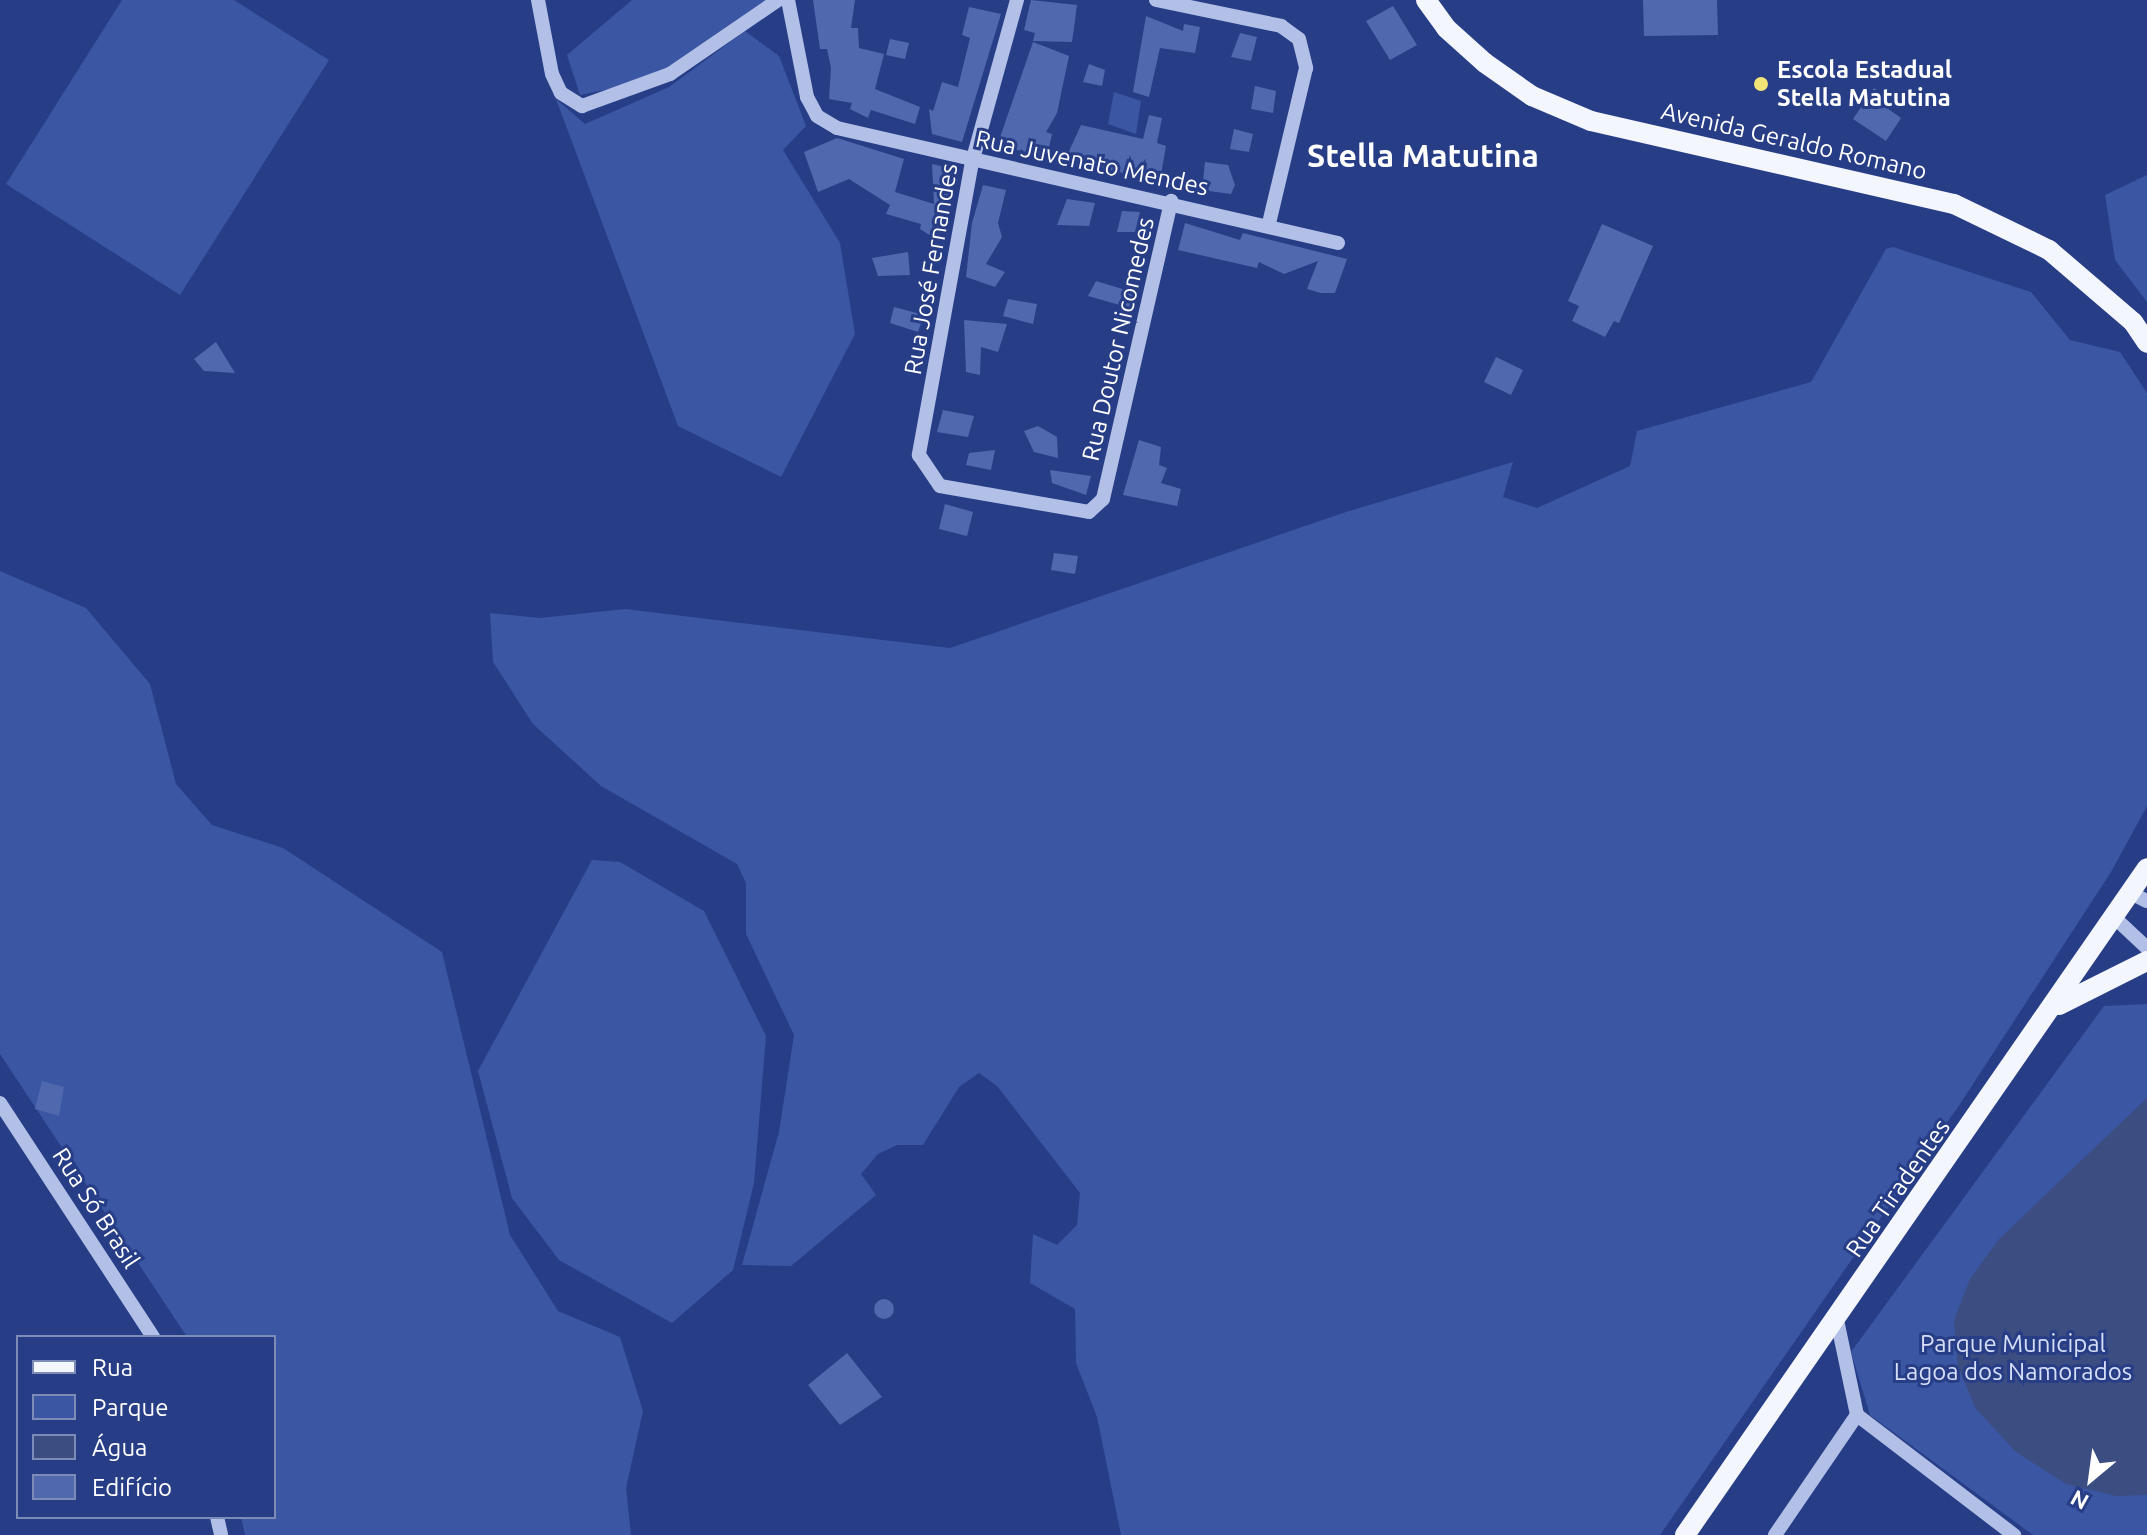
<!DOCTYPE html>
<meta charset="utf-8">
<style>
body{margin:0}
#map{position:relative;width:2147px;height:1535px;overflow:hidden;background:#273e87;font-family:Ubuntu,sans-serif}
div>[style]{position:absolute}
[style*='--x']{left:calc(var(--x)*1px);top:calc(var(--y)*1px);width:calc(var(--w)*1px);rotate:calc(var(--a)*1deg)}
.green>*{inset:0;background:#3b56a3}
.water>*{inset:0;background:#3c4d82}
.building>*{inset:0;background:#4f68ae}
.round{border-radius:50%}
.minor>*{height:14px;margin:-7px;padding:0 7px;transform-origin:7px;border-radius:7px;background:#b2c0e8}
.major>*{height:20px;margin:-10px;padding:0 10px;transform-origin:10px;border-radius:10px;background:#f4f6fe}
.dots>*{width:22px;height:22px;translate:-50% -50%;box-sizing:border-box;border:4px solid #273e87;border-radius:50%}
span{translate:-50% -50%;white-space:nowrap;text-align:center;line-height:1.15;-webkit-text-stroke:6px #273e87;paint-order:stroke}
.poi-label{font-size:24px;color:#fff;font-weight:700}
.left{translate:0 -50%;text-align:left}
.street-label{font-size:24px;color:#fff}
.park-label{font-size:24px;color:#d6def7}
.district-label{font-size:32px;color:#fff;font-weight:700}
.legend{position:absolute;left:16px;top:1335px;width:260px;height:184px;box-sizing:border-box;background:#273e87;border:2px solid #7d8bb7;margin:0;padding:10px 14px;list-style:none;font-size:24px;color:#fff}
.legend li{display:flex;align-items:center;gap:16px;height:40px}
.legend b{width:40px;border:2px solid #7d8bb7}
.north{position:absolute;left:2051px;top:1439px;width:80px;height:80px;-webkit-text-stroke:6px #273e87;paint-order:stroke;rotate:209deg;font-size:22px;font-weight:700;line-height:32px;text-align:center;color:#fff}
.north::after{content:'';display:block;margin:auto;width:28px;height:36px;background:#fff;clip-path:polygon(50% 0,100% 100%,50% 72%,0 100%)}
</style>
<div id="map">
<div class="green">
<div style="clip-path:polygon(122px 0,234px 0,329px 60px,180px 295px,6px 184px)"></div>
<div style="clip-path:polygon(632px 0,768px 0,696px 53px,639px 83px,580px 95px,567px 55px)"></div>
<div style="clip-path:polygon(745px 31px,779px 56px,806px 126px,783px 150px,840px 243px,855px 334px,781px 477px,678px 426px,556px 99px,585px 124px,669px 87px)"></div>
<div style="clip-path:polygon(1114px 92px,1141px 101px,1136px 134px,1108px 124px)"></div>
<div style="clip-path:polygon(2147px 175px,2147px 302px,2115px 260px,2105px 195px)"></div>
<div style="clip-path:polygon(1893px 247px,2031px 292px,2070px 340px,2120px 352px,2147px 393px,2147px 806px,2111px 872px,1960px 1104px,1660px 1535px,1121px 1535px,1097px 1417px,1076px 1363px,1075px 1309px,1030px 1283px,1033px 1234px,1057px 1245px,1077px 1225px,1080px 1193px,997px 1086px,979px 1073px,959px 1087px,923px 1145px,897px 1145px,878px 1154px,861px 1174px,876px 1195px,791px 1266px,742px 1265px,779px 1132px,794px 1035px,746px 934px,746px 883px,737px 864px,601px 786px,533px 724px,493px 662px,490px 613px,540px 618px,625px 609px,950px 648px,1346px 512px,1513px 462px,1503px 497px,1537px 508px,1630px 466px,1637px 431px,1811px 382px,1886px 249px)"></div>
<div style="clip-path:polygon(0 571px,86px 608px,150px 684px,176px 784px,212px 825px,283px 848px,442px 952px,510px 1235px,558px 1311px,620px 1337px,643px 1411px,626px 1488px,631px 1535px,245px 1535px,241px 1517px,274px 1517px,274px 1337px,187px 1337px,0 1054px)"></div>
<div style="clip-path:polygon(592px 860px,620px 862px,704px 911px,766px 1036px,754px 1183px,733px 1270px,672px 1323px,559px 1260px,512px 1198px,478px 1071px)"></div>
<div style="clip-path:polygon(2147px 1004px,2147px 1535px,2033px 1535px,1870px 1415px,1851px 1352px,2104px 1006px)"></div>
</div>
<div class="water">
<div style="clip-path:polygon(2147px 1098px,2147px 1495px,2116px 1496px,2066px 1484px,2016px 1452px,1976px 1409px,1958px 1367px,1954px 1320px,1970px 1279px,1999px 1239px)"></div>
</div>
<div class="building">
<div style="clip-path:polygon(813px 0,855px 0,851px 28px,858px 28px,859px 48px,884px 54px,875px 89px,920px 107px,915px 124px,871px 110px,868px 118px,850px 109px,852px 103px,829px 99px,831px 68px,827px 49px,820px 49px)"></div>
<div style="clip-path:polygon(1031px 0,1077px 5px,1072px 42px,1033px 41px,1035px 33px,1024px 30px)"></div>
<div style="clip-path:polygon(1643px 0,1717px 0,1718px 35px,1644px 36px)"></div>
<div style="clip-path:polygon(1393px 6px,1417px 45px,1390px 60px,1366px 21px)"></div>
<div style="clip-path:polygon(969px 7px,1001px 14px,962px 142px,932px 134px,929px 109px,933px 111px,942px 82px,958px 87px,970px 38px,962px 35px)"></div>
<div style="clip-path:polygon(1146px 16px,1183px 31px,1184px 24px,1200px 27px,1195px 53px,1160px 48px,1149px 97px,1133px 92px)"></div>
<div style="clip-path:polygon(1240px 33px,1257px 37px,1251px 61px,1231px 57px)"></div>
<div style="clip-path:polygon(890px 39px,909px 43px,905px 59px,886px 55px)"></div>
<div style="clip-path:polygon(1033px 42px,1069px 56px,1057px 113px,1046px 132px,1052px 134px,1047px 156px,997px 146px)"></div>
<div style="clip-path:polygon(1089px 64px,1105px 70px,1102px 86px,1083px 82px)"></div>
<div style="clip-path:polygon(1255px 86px,1276px 91px,1273px 113px,1251px 109px)"></div>
<div style="clip-path:polygon(1874px 88px,1886px 97px,1881px 104px,1901px 118px,1886px 141px,1853px 119px)"></div>
<div style="clip-path:polygon(1149px 115px,1162px 118px,1157px 143px,1166px 146px,1160px 181px,1065px 160px,1081px 125px,1143px 139px)"></div>
<div style="clip-path:polygon(1234px 129px,1253px 134px,1249px 152px,1230px 149px)"></div>
<div style="clip-path:polygon(837px 138px,904px 159px,895px 192px,934px 204px,932px 164px,958px 170px,939px 241px,920px 229px,921px 224px,886px 214px,890px 205px,849px 179px,818px 192px,804px 152px)"></div>
<div style="clip-path:polygon(1205px 162px,1228px 165px,1235px 185px,1231px 194px,1202px 190px)"></div>
<div style="clip-path:polygon(983px 185px,1006px 190px,998px 223px,1002px 237px,986px 264px,1005px 272px,995px 287px,966px 277px,972px 223px)"></div>
<div style="clip-path:polygon(1067px 199px,1095px 203px,1089px 226px,1057px 225px)"></div>
<div style="clip-path:polygon(1122px 211px,1140px 212px,1135px 232px,1117px 232px)"></div>
<div style="clip-path:polygon(1185px 223px,1240px 240px,1243px 233px,1347px 259px,1335px 293px,1321px 293px,1307px 289px,1318px 261px,1284px 274px,1259px 262px,1257px 268px,1178px 250px)"></div>
<div style="clip-path:polygon(1602px 224px,1653px 246px,1619px 323px,1614px 321px,1605px 337px,1572px 321px,1579px 306px,1568px 301px)"></div>
<div style="clip-path:polygon(908px 252px,910px 275px,878px 276px,872px 258px)"></div>
<div style="clip-path:polygon(1096px 281px,1139px 294px,1134px 309px,1088px 296px)"></div>
<div style="clip-path:polygon(1008px 299px,1037px 304px,1033px 324px,1003px 316px)"></div>
<div style="clip-path:polygon(894px 307px,924px 315px,918px 332px,890px 323px)"></div>
<div style="clip-path:polygon(964px 320px,1007px 324px,998px 352px,981px 347px,980px 375px,966px 372px)"></div>
<div style="clip-path:polygon(216px 342px,235px 373px,204px 371px,194px 359px)"></div>
<div style="clip-path:polygon(1496px 357px,1523px 370px,1511px 395px,1484px 382px)"></div>
<div style="clip-path:polygon(943px 410px,974px 416px,968px 437px,937px 432px)"></div>
<div style="clip-path:polygon(1038px 426px,1057px 437px,1058px 458px,1034px 452px,1024px 431px)"></div>
<div style="clip-path:polygon(1139px 440px,1161px 447px,1159px 465px,1167px 468px,1161px 483px,1181px 489px,1177px 506px,1123px 495px)"></div>
<div style="clip-path:polygon(995px 450px,991px 470px,966px 465px,969px 453px)"></div>
<div style="clip-path:polygon(1050px 470px,1091px 476px,1086px 495px,1052px 483px)"></div>
<div style="clip-path:polygon(945px 504px,973px 512px,967px 536px,939px 529px)"></div>
<div style="clip-path:polygon(1054px 553px,1078px 556px,1075px 574px,1051px 570px)"></div>
<div style="clip-path:polygon(42px 1081px,64px 1087px,59px 1116px,35px 1109px)"></div>
<div class="round" style="left:874px;top:1299px;width:20px;height:20px"></div>
<div style="clip-path:polygon(847px 1353px,882px 1397px,840px 1425px,808px 1385px)"></div>
</div>
<div class="minor">
<div style="--x:538;--y:0;--w:75;--a:79.3"></div>
<div style="--x:552;--y:74;--w:21;--a:65"></div>
<div style="--x:561;--y:93;--w:25;--a:32"></div>
<div style="--x:582;--y:106;--w:94;--a:-20"></div>
<div style="--x:670;--y:74;--w:131;--a:-34.4"></div>
<div style="--x:788;--y:0;--w:99;--a:78.9"></div>
<div style="--x:807;--y:97;--w:21;--a:62"></div>
<div style="--x:817;--y:116;--w:23;--a:31"></div>
<div style="--x:837;--y:128;--w:514;--a:12.93"></div>
<div style="--x:1017;--y:0;--w:168;--a:105.5"></div>
<div style="--x:972;--y:162;--w:298;--a:100.3"></div>
<div style="--x:919;--y:455;--w:37;--a:56"></div>
<div style="--x:940;--y:486;--w:151;--a:9.9"></div>
<div style="--x:1089;--y:512;--w:19;--a:-43"></div>
<div style="--x:1103;--y:499;--w:306;--a:-77.1"></div>
<div style="--x:1156;--y:0;--w:128;--a:11.7"></div>
<div style="--x:1281;--y:26;--w:22;--a:36"></div>
<div style="--x:1299;--y:39;--w:30;--a:76"></div>
<div style="--x:1306;--y:68;--w:159;--a:103.4"></div>
<div style="--x:2131;--y:893;--w:18;--a:27"></div>
<div style="--x:2116;--y:919;--w:42;--a:43.1"></div>
<div style="--x:0;--y:1103;--w:280;--a:56.8"></div>
<div style="--x:1837;--y:1320;--w:97;--a:78.1"></div>
<div style="--x:1857;--y:1415;--w:198;--a:37.4"></div>
<div style="--x:217;--y:1517;--w:18;--a:77"></div>
<div style="--x:1775;--y:1535;--w:145;--a:-55.7"></div>
</div>
<div class="major">
<div style="--x:1426;--y:0;--w:34;--a:54"></div>
<div style="--x:1446;--y:28;--w:52;--a:41.9"></div>
<div style="--x:1485;--y:63;--w:57;--a:35.1"></div>
<div style="--x:1532;--y:96;--w:64;--a:23"></div>
<div style="--x:1591;--y:121;--w:372;--a:12.9"></div>
<div style="--x:1954;--y:204;--w:106;--a:25.8"></div>
<div style="--x:2049;--y:250;--w:111;--a:40.6"></div>
<div style="--x:2133;--y:322;--w:25;--a:56"></div>
<div style="--x:2059;--y:1005;--w:98;--a:-26.6"></div>
<div style="--x:1685;--y:1535;--w:811;--a:-55.29"></div>
</div>
<div class="dots">
<div style="left:1761px;top:84px;background:#f1e577"></div>
</div>
<div class="poi-label">
<span class="left" style="left:1777px;top:84px">Escola Estadual<br>Stella Matutina</span>
</div>
<div class="street-label">
<span style="left:1794px;top:141px;rotate:13deg">Avenida Geraldo Romano</span>
<span style="left:1092px;top:163px;rotate:12deg">Rua Juvenato Mendes</span>
<span style="left:931px;top:269px;rotate:-80deg">Rua José Fernandes</span>
<span style="left:1118px;top:339px;rotate:-77deg">Rua Doutor Nicomedes</span>
<span style="left:1898px;top:1188px;rotate:-55deg">Rua Tiradentes</span>
<span style="left:96px;top:1208px;rotate:57deg">Rua Só Brasil</span>
</div>
<div class="park-label">
<span style="left:2013px;top:1358px">Parque Municipal<br>Lagoa dos Namorados</span>
</div>
<div class="district-label">
<span style="left:1423px;top:155px">Stella Matutina</span>
</div>
<ul class="legend">
<li><b style="height:10px;background:#f4f6fe"></b>Rua</li>
<li><b style="height:22px;background:#3b56a3"></b>Parque</li>
<li><b style="height:22px;background:#3c4d82"></b>Água</li>
<li><b style="height:22px;background:#4f68ae"></b>Edifício</li>
</ul>
<div class="north">N</div>
</div>
